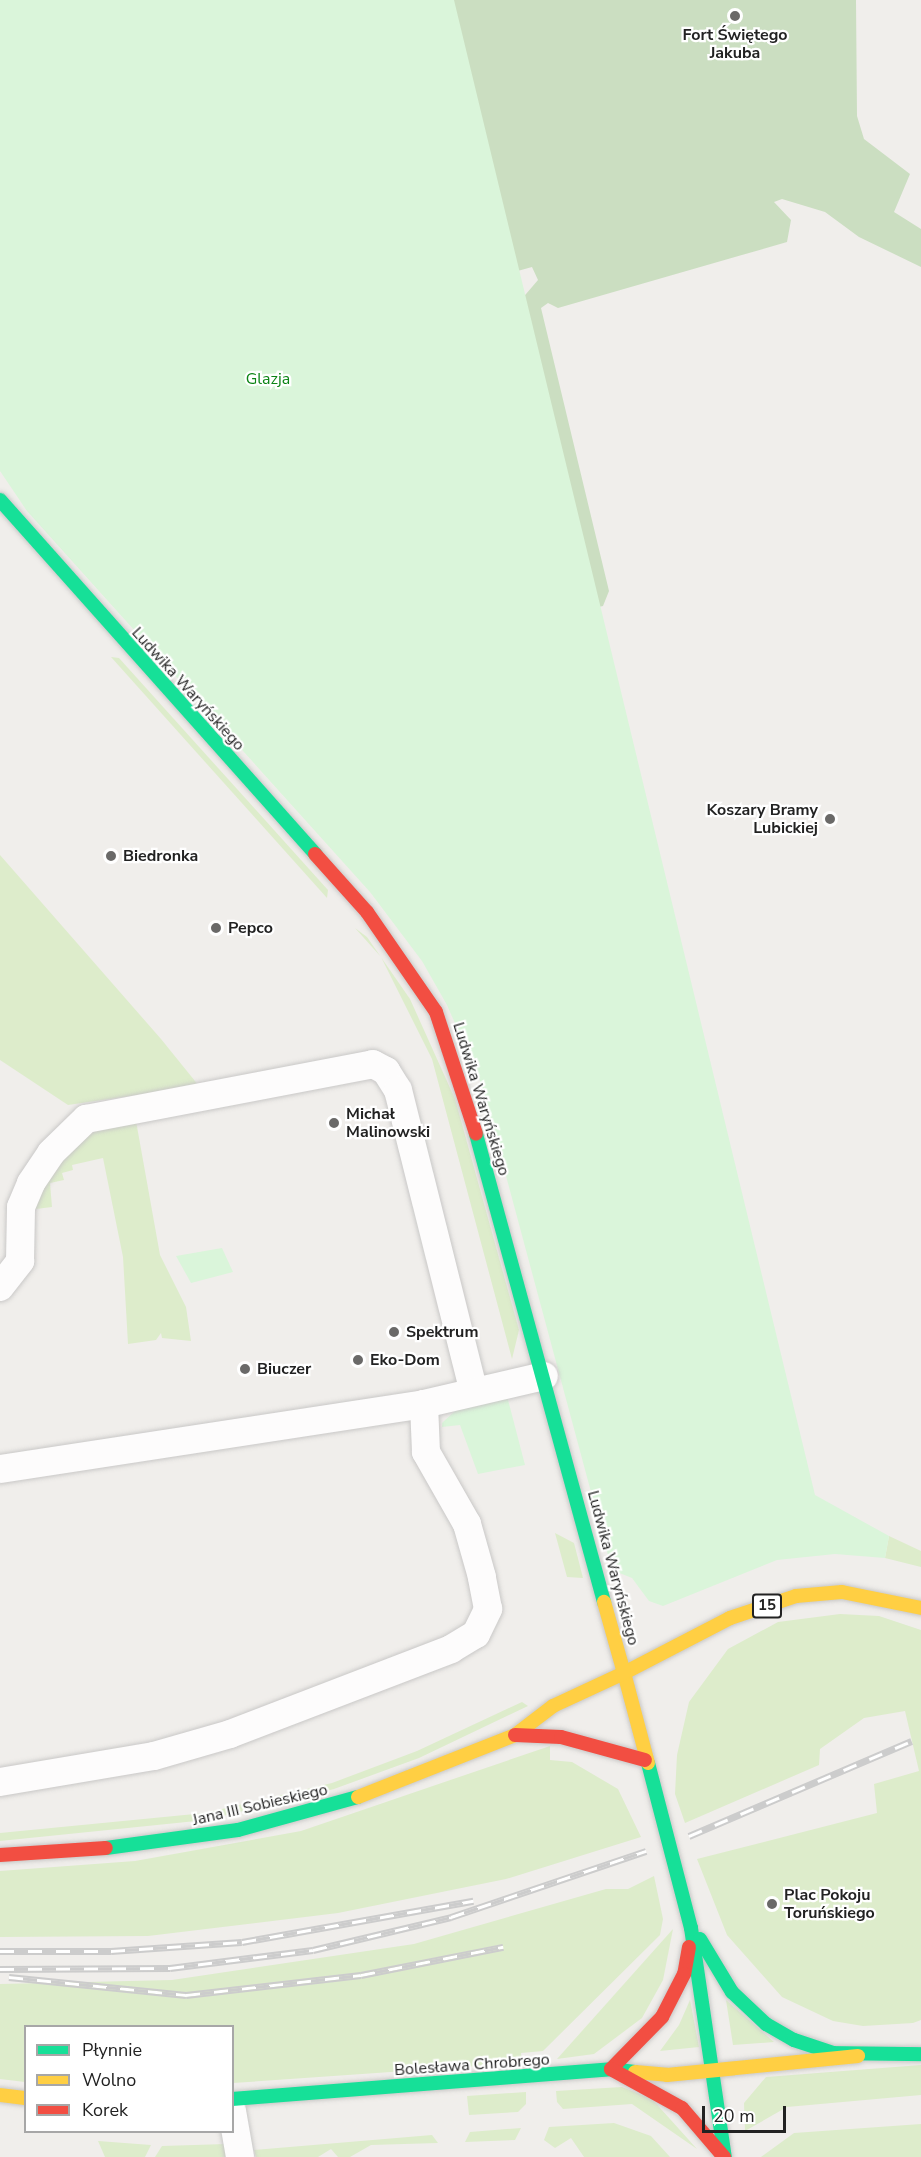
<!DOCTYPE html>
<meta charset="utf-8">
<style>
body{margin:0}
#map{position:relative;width:921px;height:2157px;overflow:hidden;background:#f0eeeb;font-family:"Nunito Sans",sans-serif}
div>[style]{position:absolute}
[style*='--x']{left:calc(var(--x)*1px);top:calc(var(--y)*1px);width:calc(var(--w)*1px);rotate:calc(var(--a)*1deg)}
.grass>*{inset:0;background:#ddeccb}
.forest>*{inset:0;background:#cbdec1}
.park>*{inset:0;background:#daf5da}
.roads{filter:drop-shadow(0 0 2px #c9c8c7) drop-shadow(0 0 2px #c9c8c7)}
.street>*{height:28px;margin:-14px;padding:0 14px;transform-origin:14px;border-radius:14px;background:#fdfcfc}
.fast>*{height:14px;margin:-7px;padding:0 7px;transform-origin:7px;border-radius:7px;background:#16e098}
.slow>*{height:14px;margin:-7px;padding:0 7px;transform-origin:7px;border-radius:7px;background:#ffcf43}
.jam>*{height:14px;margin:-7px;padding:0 7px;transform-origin:7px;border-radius:7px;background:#f24e42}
.rail>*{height:7px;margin-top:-3.5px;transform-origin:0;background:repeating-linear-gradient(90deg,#fff 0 14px,#ccc 0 28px);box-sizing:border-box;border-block:2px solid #ccc}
.dots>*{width:16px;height:16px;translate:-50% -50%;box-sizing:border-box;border:3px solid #fff;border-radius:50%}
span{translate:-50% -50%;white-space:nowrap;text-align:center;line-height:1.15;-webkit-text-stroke:4.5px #fff;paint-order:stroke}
.shield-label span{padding:2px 4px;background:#fff;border:2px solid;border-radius:4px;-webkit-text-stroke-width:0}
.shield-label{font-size:15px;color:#222;font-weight:700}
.poi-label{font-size:16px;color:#222;font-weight:700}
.right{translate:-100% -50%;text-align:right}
.left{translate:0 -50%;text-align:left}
.park-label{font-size:16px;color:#0c8416}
.street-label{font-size:16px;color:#222}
.legend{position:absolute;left:24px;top:2025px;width:210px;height:108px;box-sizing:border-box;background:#fff;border:2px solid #a7a7a7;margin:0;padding:8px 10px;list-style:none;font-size:18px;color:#222}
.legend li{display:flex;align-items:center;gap:12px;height:30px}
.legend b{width:30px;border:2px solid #a7a7a7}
.scale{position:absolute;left:702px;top:2106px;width:84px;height:27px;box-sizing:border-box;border:3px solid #222;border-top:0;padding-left:8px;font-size:18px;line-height:21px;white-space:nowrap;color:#222;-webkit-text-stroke:4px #fff;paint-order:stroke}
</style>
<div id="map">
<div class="grass">
<div style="clip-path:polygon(111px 657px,119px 658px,328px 890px,327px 898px)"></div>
<div style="clip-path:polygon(0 855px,161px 1039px,199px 1086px,68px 1105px,0 1060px)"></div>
<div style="clip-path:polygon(355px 928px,367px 937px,410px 999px,455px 1099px,519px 1330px,512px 1359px,432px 1059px,381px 957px)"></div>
<div style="clip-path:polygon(136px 1121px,160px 1255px,186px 1307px,191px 1341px,162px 1338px,161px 1333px,156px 1340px,128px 1344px,123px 1257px,103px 1158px,72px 1165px,73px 1170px,62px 1173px,64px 1180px,50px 1183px,52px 1207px,28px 1210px,86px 1127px)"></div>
<div style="clip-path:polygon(555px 1533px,574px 1543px,583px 1578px,567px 1577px)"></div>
<div style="clip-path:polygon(889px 1536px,921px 1551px,921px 1567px,885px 1558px)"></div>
<div style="clip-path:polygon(840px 1614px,879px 1616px,921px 1630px,921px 2020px,913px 2023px,863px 2026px,833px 2021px,782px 1997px,727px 1935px,697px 1859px,877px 1813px,874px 1784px,919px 1771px,905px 1711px,864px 1718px,820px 1749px,819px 1765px,685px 1823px,675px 1794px,677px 1755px,689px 1702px,728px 1649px,778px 1622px)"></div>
<div style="clip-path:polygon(522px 1702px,528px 1706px,419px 1758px,334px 1789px,206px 1820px,0 1841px,0 1833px,205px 1813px,332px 1783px,417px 1751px)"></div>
<div style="clip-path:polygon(550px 1746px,550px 1760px,572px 1762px,618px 1789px,641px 1837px,506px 1879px,338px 1913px,148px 1936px,0 1937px,0 1871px,135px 1861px,301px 1831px)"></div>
<div style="clip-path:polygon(654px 1876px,663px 1919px,660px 1935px,543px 2051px,521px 2053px,522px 2063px,233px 2083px,232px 2026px,26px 2026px,25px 2082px,0 2079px,0 1984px,172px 1980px,414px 1944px,606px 1889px,628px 1889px)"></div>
<div style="clip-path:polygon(673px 1929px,663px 1980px,642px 2018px,594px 2054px,557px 2059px)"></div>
<div style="clip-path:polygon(690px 2000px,699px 2047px,660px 2051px,679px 2025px)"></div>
<div style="clip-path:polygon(726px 2000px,774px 2042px,733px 2045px)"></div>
<div style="clip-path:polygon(921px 2065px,921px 2095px,787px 2107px,745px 2131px,744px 2103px,766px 2077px)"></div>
<div style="clip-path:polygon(622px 2087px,652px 2099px,697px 2149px,632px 2104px,563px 2109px,557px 2102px,556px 2091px)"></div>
<div style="clip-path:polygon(526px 2092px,526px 2104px,518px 2112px,469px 2115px,467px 2096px)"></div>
<div style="clip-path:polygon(614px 2123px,651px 2136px,670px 2157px,584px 2157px,571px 2138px,555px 2148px,544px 2140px,549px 2127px)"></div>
<div style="clip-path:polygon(921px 2124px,921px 2157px,761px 2157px,794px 2133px)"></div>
<div style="clip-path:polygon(521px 2128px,515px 2140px,465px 2142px,470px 2132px)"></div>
<div style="clip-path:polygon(432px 2135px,438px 2143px,371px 2145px,350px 2157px,338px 2157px,331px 2149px,318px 2157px,256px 2157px,254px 2150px)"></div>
<div style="clip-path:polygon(98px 2141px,151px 2145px,145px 2157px,105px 2157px)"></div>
<div style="clip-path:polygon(226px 2144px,229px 2157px,155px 2157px,162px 2146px)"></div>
</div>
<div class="forest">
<div style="clip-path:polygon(392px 0,856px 0,857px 116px,864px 139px,910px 174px,894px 212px,921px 229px,921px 267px,859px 237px,825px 212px,782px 199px,774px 202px,791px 220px,787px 242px,558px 308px,548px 303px,541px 308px,609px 591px,603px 606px,594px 608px,520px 301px,538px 280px,532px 267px,514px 272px)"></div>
</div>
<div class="park">
<div style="clip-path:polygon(0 0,454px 0,815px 1495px,889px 1536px,885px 1558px,835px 1554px,777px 1560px,663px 1606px,649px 1601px,632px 1578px,612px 1570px,481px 1083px,447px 1005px,422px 961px,370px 892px,27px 511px,0 471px)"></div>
<div style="clip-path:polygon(222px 1248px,233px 1272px,191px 1283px,176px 1256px)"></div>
<div style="clip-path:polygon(507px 1396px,525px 1465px,478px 1474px,460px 1425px,442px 1427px,442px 1423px,457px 1409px)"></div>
</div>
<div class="roads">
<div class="street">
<div style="--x:0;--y:1287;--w:33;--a:-52"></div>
<div style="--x:20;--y:1261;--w:54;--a:-88.9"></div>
<div style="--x:21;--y:1207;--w:26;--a:-67"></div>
<div style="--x:31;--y:1183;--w:36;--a:-56"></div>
<div style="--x:51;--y:1153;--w:49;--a:-44.2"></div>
<div style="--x:86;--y:1119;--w:292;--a:-10.8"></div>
<div style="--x:373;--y:1064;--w:15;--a:28"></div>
<div style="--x:386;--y:1071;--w:22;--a:58"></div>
<div style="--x:398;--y:1090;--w:311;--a:75.9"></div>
<div style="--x:0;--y:1469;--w:429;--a:-8.7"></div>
<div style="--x:424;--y:1404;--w:123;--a:-13.1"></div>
<div style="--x:0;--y:1782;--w:156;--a:-9.6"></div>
<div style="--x:154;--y:1756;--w:79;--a:-16.1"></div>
<div style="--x:230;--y:1734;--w:237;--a:-21"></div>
<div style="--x:451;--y:1649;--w:29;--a:-31"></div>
<div style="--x:476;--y:1634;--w:28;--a:-64"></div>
<div style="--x:488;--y:1609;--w:33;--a:-101"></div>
<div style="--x:482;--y:1577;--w:55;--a:-105.8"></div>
<div style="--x:467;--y:1524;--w:83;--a:-119.7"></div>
<div style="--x:426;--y:1452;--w:48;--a:-92.4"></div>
<div style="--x:232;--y:2111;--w:47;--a:80.1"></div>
</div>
<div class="fast">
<div style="--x:0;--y:500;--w:474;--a:48.3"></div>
<div style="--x:476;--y:1134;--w:485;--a:74.7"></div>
<div style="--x:648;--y:1763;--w:171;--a:75.4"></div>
<div style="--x:691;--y:1928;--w:232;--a:81.6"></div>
<div style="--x:106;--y:1848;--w:133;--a:-7.8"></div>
<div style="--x:238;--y:1830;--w:124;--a:-15.4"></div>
<div style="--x:700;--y:1939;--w:62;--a:58.9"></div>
<div style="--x:732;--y:1992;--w:47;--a:43.3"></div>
<div style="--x:766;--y:2024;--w:32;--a:30"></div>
<div style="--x:794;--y:2040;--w:41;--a:18.4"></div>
<div style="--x:833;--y:2053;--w:88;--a:0.7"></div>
<div style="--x:232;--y:2099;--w:380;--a:-4.5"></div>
<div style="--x:611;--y:2069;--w:24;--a:7"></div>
</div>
<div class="slow">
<div style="--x:648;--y:1763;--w:93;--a:-104.9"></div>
<div style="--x:624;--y:1673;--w:119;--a:-27.4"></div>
<div style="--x:730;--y:1618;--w:70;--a:-18.4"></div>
<div style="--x:796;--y:1596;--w:46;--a:-5"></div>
<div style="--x:842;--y:1592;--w:81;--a:11.4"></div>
<div style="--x:358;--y:1797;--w:169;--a:-21.5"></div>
<div style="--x:515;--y:1735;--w:48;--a:-37.3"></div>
<div style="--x:553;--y:1706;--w:78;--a:-24.9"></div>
<div style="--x:624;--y:1673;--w:74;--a:-105.7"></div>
<div style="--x:635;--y:2072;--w:32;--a:5"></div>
<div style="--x:667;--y:2075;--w:192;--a:-5.7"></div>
<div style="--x:0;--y:2095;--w:26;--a:7"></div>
</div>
<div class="jam">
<div style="--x:315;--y:854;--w:78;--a:48.1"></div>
<div style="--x:367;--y:912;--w:121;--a:55.4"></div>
<div style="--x:436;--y:1012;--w:128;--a:71.8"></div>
<div style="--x:515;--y:1735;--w:46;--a:2.5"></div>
<div style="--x:561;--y:1737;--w:87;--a:15.3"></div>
<div style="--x:0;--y:1855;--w:106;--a:-3.8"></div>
<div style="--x:689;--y:1947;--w:27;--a:100"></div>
<div style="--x:684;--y:1974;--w:48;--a:117.1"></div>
<div style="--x:662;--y:2017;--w:73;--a:134.4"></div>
<div style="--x:611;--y:2069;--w:81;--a:28.8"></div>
<div style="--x:682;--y:2108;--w:65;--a:49.4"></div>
</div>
</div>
<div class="rail">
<div style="--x:689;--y:1836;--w:242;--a:-23.1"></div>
<div style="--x:0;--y:1951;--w:111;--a:0"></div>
<div style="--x:111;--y:1951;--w:131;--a:-3.9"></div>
<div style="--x:242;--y:1942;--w:235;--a:-10.1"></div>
<div style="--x:0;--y:1969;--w:170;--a:-0.3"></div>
<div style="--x:170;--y:1968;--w:144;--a:-7.2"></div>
<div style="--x:313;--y:1950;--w:142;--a:-13.4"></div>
<div style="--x:451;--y:1917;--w:206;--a:-18.7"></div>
<div style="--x:9;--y:1977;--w:178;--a:5.8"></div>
<div style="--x:186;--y:1995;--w:176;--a:-6.5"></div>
<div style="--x:361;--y:1975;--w:145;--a:-11.2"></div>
</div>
<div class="dots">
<div style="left:735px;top:16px;background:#6a6968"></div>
<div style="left:830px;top:819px;background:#6a6968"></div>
<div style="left:111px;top:856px;background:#6a6968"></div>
<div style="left:216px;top:928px;background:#6a6968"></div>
<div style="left:334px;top:1123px;background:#6a6968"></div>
<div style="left:394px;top:1332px;background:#6a6968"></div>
<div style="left:358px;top:1360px;background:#6a6968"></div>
<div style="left:245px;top:1369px;background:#6a6968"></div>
<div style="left:772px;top:1904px;background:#6a6968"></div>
</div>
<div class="shield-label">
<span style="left:767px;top:1606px">15</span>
</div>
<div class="poi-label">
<span style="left:735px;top:44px">Fort Świętego<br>Jakuba</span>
<span class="right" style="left:818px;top:819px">Koszary Bramy<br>Lubickiej</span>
<span class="left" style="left:123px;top:856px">Biedronka</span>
<span class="left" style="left:228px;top:928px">Pepco</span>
<span class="left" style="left:346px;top:1123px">Michał<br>Malinowski</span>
<span class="left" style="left:406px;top:1332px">Spektrum</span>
<span class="left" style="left:370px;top:1360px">Eko-Dom</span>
<span class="left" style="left:257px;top:1369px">Biuczer</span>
<span class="left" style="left:784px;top:1904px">Plac Pokoju<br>Toruńskiego</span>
</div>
<div class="park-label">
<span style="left:268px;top:379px">Glazja</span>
</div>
<div class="street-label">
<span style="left:188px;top:689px;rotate:48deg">Ludwika Waryńskiego</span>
<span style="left:481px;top:1099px;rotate:73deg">Ludwika Waryńskiego</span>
<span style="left:613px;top:1568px;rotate:75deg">Ludwika Waryńskiego</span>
<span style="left:260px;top:1805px;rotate:-13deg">Jana III Sobieskiego</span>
<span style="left:472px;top:2065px;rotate:-4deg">Bolesława Chrobrego</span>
</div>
<ul class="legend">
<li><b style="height:8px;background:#16e098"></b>Płynnie</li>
<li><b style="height:8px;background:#ffcf43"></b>Wolno</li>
<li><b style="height:8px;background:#f24e42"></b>Korek</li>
</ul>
<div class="scale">20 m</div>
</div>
